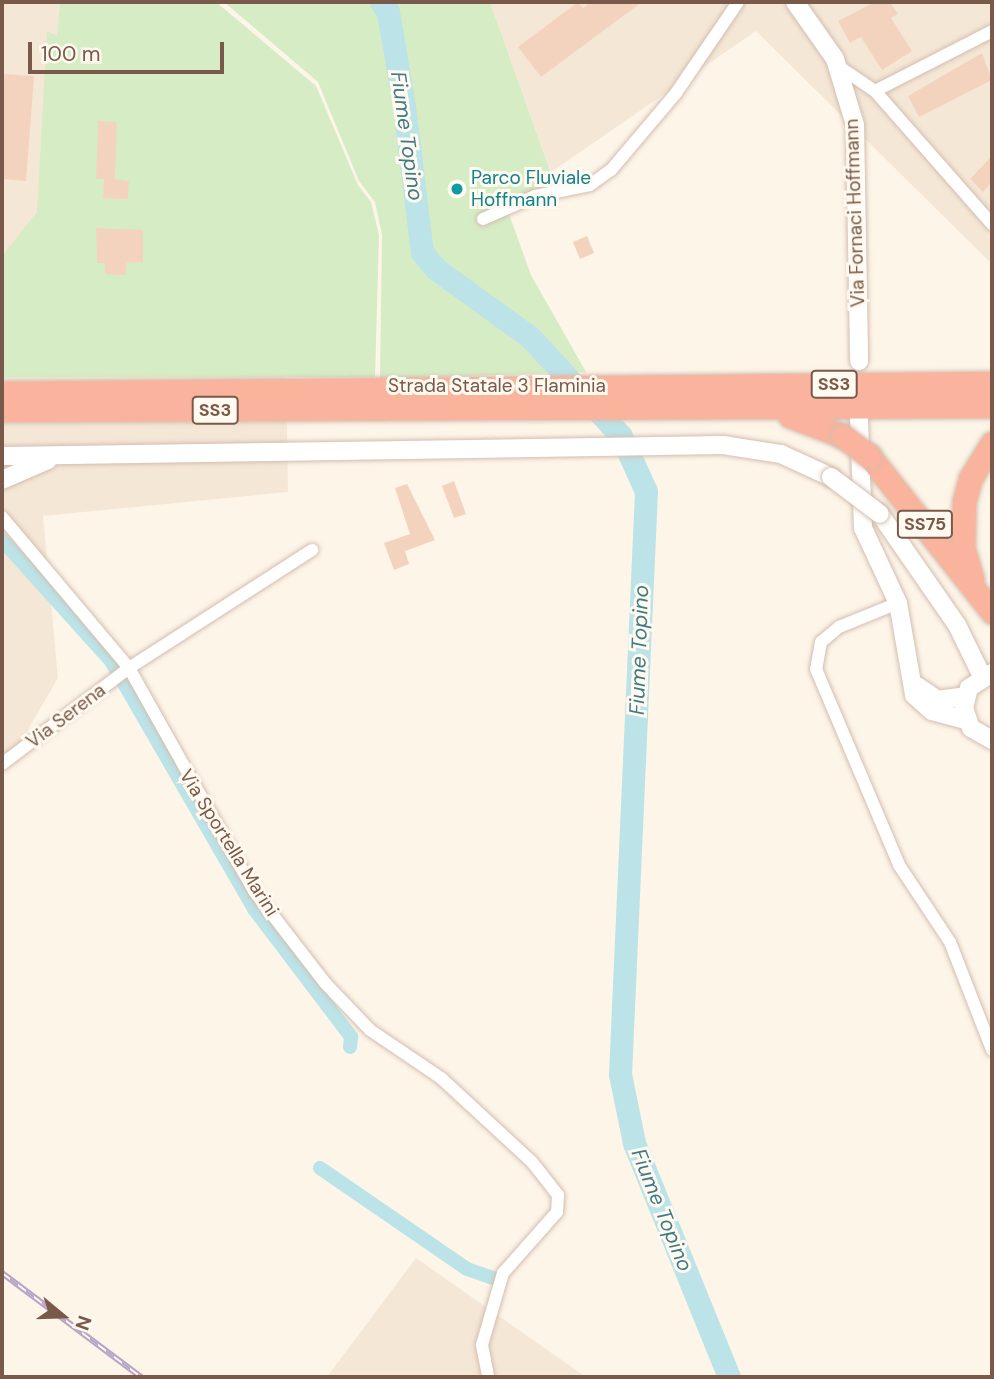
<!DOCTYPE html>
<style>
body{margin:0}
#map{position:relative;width:994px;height:1379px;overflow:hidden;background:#fdf5e8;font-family:"DM Sans",sans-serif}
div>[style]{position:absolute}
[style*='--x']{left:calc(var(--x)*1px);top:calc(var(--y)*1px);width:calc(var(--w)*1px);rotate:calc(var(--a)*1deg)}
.residential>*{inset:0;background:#f5e7d6}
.green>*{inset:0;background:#d6ecc5}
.canal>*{height:14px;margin:-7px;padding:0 7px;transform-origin:7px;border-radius:7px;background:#bbe3e8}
.river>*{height:23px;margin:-11.5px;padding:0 11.5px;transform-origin:11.5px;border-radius:11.5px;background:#bbe3e8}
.building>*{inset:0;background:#f4d3be}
.roads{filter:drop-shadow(0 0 2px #d3beaf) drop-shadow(0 0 2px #d3beaf)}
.street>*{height:12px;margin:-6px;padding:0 6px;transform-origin:6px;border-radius:6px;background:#fff}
.secondary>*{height:18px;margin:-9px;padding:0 9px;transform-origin:9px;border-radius:9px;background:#fff}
.highway>*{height:23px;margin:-11.5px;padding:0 11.5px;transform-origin:11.5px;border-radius:11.5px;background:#fab39d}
.rail>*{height:6px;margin-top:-3px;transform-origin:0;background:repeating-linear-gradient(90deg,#fff9ef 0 10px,#b7a5c9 0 20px);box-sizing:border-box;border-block:2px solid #b7a5c9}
.bridges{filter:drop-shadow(0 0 2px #d6beac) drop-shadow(0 0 2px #d6beac)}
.secondary-bridge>*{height:18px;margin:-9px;padding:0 9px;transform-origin:9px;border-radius:9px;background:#fff}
.highway-bridge>*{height:23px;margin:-11.5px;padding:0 11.5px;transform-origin:11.5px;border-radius:11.5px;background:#fab39d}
.dots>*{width:19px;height:19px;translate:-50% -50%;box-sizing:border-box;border:4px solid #fff9ef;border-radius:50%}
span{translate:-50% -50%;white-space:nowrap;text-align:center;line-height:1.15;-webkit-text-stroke:6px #fff9ef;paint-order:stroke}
.shield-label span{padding:2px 5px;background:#fff9ef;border:2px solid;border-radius:5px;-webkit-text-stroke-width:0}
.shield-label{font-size:18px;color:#795a4a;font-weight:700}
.culture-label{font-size:19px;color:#0d838f}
.left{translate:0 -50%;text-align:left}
.street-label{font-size:19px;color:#795a4a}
.water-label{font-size:21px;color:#3f7b86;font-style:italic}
.frame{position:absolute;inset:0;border:4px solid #795a4a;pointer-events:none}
.north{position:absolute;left:28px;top:1281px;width:70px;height:70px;-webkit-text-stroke:5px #fff9ef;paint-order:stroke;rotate:109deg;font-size:19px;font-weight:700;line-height:28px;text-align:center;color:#795a4a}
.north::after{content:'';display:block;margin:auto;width:24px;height:32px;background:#795a4a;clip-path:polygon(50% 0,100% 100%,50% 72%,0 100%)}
.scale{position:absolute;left:28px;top:42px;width:196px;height:32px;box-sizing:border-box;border:4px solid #795a4a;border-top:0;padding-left:9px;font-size:21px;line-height:24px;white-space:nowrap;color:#795a4a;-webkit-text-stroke:5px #fff9ef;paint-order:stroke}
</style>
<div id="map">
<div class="residential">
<div style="clip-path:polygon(2px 2px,60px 2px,46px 222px,2px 270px)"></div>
<div style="clip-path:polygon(490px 2px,992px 2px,992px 264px,756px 31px,551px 172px)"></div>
<div style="clip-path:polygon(286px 362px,288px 492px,43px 516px,58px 678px,2px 774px,2px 367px)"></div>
<div style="clip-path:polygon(416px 1258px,586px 1377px,327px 1377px)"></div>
</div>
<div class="green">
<div style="clip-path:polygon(60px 2px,216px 2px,316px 86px,358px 185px,371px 202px,379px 235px,375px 377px,2px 377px,2px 256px,37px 212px,47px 31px,57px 36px)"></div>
<div style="clip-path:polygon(224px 2px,490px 2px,556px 187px,505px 203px,531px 275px,586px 372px,380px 379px,382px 235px,375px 202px,359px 181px,318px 82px)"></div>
</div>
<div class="canal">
<div style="--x:2;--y:540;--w:163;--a:48"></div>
<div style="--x:111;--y:661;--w:286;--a:60"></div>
<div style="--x:254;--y:909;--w:161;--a:52.8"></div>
<div style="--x:351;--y:1037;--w:10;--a:96"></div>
<div style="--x:320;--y:1168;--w:178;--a:34.5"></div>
<div style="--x:467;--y:1269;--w:28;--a:19"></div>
</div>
<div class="river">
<div style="--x:381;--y:2;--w:12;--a:55"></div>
<div style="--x:388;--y:12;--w:95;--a:80.3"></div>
<div style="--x:404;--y:106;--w:147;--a:83"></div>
<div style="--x:422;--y:252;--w:22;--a:51"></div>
<div style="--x:436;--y:269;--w:116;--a:35.9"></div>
<div style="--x:530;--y:337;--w:134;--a:47.4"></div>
<div style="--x:621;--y:436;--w:60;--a:65.6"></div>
<div style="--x:646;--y:491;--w:584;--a:92.55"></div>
<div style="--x:620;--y:1074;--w:70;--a:78.5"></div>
<div style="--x:634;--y:1143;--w:253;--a:67.9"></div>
</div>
<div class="building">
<div style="clip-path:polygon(578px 2px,583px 8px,591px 2px,642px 2px,541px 77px,518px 47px)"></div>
<div style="clip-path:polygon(875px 2px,890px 2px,898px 14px,891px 18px,912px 51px,882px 70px,861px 37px,850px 43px,838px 21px)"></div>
<div style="clip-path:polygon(982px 53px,992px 80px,919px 117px,908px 96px)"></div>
<div style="clip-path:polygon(2px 74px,34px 76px,26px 181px,2px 179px)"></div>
<div style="clip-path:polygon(98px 121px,117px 122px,115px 179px,129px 181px,128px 199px,103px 198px,104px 179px,96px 179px)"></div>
<div style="clip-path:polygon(992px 156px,992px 182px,983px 192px,970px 179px)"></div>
<div style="clip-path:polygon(96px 228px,143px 230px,143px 262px,126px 263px,126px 275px,105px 274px,105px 263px,97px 263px)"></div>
<div style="clip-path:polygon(587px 236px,594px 253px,580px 259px,573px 242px)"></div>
<div style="clip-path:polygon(454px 481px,466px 514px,454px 518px,442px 486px)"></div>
<div style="clip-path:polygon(407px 484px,435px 540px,405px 551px,409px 564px,394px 570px,384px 543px,410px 534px,395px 488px)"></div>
</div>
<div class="roads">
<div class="street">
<div style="--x:838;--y:66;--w:45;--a:34"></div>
<div style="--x:875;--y:91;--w:177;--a:48.7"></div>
<div style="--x:875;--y:91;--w:131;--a:-27.1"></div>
<div style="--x:483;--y:219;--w:57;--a:-23.9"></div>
<div style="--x:535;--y:196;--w:56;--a:-11.3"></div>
<div style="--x:590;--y:185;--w:26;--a:-36"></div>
<div style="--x:611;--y:170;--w:101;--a:-49.8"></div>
<div style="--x:676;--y:93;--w:110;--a:-55.7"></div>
<div style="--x:2;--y:517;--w:197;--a:49.9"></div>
<div style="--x:129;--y:668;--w:256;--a:60.7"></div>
<div style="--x:254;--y:891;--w:116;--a:52.3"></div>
<div style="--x:325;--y:983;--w:65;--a:46.2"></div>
<div style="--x:370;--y:1030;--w:86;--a:34.1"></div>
<div style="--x:441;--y:1078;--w:124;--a:42.7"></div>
<div style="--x:532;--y:1162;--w:42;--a:51.8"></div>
<div style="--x:558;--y:1195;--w:17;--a:93"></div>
<div style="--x:557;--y:1212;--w:81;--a:131.5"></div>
<div style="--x:503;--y:1273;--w:75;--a:106.3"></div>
<div style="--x:482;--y:1345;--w:33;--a:79"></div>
<div style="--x:898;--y:603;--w:64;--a:157.9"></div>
<div style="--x:839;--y:627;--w:23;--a:140"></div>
<div style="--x:821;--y:642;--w:27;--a:100"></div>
<div style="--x:816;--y:669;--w:213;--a:67"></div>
<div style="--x:899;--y:865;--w:92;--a:56.5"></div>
<div style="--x:950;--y:942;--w:116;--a:68.7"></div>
<div style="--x:2;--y:764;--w:159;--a:-37.1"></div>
<div style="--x:129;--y:668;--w:218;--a:-32.8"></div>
</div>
<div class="secondary">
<div style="--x:795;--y:2;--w:70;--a:54.9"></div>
<div style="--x:835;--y:59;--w:69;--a:73.1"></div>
<div style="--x:855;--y:125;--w:236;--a:89"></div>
<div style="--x:859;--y:419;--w:109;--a:87.9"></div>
<div style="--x:863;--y:528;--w:83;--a:65"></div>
<div style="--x:898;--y:603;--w:93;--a:80.1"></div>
<div style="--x:914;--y:695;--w:24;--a:42"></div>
<div style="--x:932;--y:711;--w:35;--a:15"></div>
<div style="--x:2;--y:456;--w:721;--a:-0.87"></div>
<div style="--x:723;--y:445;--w:59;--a:8.8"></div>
<div style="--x:781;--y:454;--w:55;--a:24.7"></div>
<div style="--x:2;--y:480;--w:50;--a:-23.5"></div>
<div style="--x:880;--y:514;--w:135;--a:55.3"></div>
<div style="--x:957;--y:625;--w:57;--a:63.9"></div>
<div style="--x:992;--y:673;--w:27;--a:147"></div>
<div style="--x:969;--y:688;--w:21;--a:104"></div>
<div style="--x:964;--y:708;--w:21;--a:71"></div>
<div style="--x:971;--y:728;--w:24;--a:30"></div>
<div style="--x:917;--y:686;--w:25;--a:34"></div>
<div style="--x:938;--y:700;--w:27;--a:-8"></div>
</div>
<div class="highway">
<div style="--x:2;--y:393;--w:990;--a:-0.58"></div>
<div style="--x:2;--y:410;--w:990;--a:-0.23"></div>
<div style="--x:790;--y:416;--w:57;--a:20.7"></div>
<div style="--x:869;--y:456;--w:199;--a:51.7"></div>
<div style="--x:972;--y:579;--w:32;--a:-106"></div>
<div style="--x:963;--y:548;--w:46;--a:-88.8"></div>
<div style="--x:964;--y:502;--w:24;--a:-75"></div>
<div style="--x:970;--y:479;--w:42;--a:-58.6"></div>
</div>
</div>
<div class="rail">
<div style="--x:2;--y:1273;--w:174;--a:36.8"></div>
</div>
<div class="bridges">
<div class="secondary-bridge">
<div style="--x:831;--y:477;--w:61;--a:37.1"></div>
</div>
<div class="highway-bridge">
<div style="--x:843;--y:436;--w:33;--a:38"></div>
</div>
</div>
<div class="dots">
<div style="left:457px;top:189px;background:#0f9aa8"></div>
</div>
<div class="shield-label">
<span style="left:834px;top:384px">SS3</span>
<span style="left:215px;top:410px">SS3</span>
<span style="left:925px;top:524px">SS75</span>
</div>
<div class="culture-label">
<span class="left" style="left:471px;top:189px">Parco Fluviale<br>Hoffmann</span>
</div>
<div class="street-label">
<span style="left:855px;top:213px;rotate:-92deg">Via Fornaci Hoffmann</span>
<span style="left:497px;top:386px">Strada Statale 3 Flaminia</span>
<span style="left:66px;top:716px;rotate:-37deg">Via Serena</span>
<span style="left:229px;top:843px;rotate:58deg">Via Sportella Marini</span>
</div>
<div class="water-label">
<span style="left:407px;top:136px;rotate:82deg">Fiume Topino</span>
<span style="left:639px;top:650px;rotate:-88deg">Fiume Topino</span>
<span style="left:662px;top:1210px;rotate:68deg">Fiume Topino</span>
</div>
<div class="frame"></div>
<div class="north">N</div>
<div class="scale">100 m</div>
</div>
